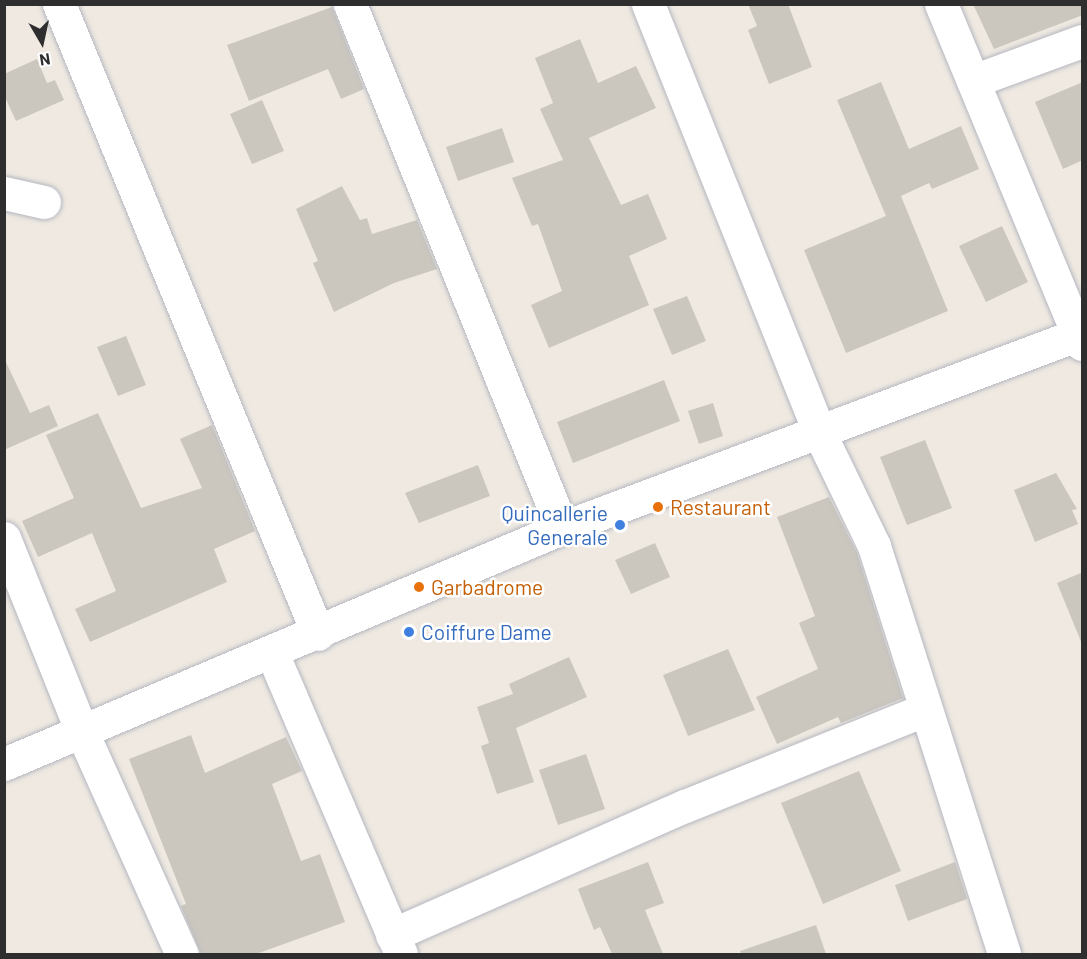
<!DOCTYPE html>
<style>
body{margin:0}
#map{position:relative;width:1087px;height:959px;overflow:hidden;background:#efe9e1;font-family:Barlow,sans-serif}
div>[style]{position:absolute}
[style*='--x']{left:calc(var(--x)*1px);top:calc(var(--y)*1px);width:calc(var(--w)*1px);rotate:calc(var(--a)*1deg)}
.building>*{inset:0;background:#cbc7bf}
.roads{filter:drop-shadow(0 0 2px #b4b7c1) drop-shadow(0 0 2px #b4b7c1)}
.minor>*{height:33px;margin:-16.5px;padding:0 16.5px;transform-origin:16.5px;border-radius:16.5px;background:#fff}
.dots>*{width:16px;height:16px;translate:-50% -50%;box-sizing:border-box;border:3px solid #fff;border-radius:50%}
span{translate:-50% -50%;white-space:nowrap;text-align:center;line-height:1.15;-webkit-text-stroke:5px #fff;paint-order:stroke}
.food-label{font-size:21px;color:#c56008}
.left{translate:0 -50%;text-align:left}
.shop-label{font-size:21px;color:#366cbe}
.right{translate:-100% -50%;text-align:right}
.frame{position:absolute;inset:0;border:6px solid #2e2e2e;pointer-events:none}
.north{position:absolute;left:12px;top:12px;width:60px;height:60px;-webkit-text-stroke:4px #fff;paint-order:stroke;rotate:171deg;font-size:16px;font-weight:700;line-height:24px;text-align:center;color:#2e2e2e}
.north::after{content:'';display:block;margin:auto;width:21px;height:27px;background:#2e2e2e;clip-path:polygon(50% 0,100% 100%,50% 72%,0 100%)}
</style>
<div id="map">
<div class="building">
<div style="clip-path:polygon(748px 4px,788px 4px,812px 67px,769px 84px,748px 30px,757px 26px)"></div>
<div style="clip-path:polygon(973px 4px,1083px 4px,1083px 15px,994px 49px)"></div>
<div style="clip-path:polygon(332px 7px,364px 89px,341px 99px,328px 69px,249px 101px,227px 45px)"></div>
<div style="clip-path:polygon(580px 39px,598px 83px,636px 66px,656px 108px,589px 138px,621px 205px,648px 194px,667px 239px,629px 256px,649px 305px,549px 348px,531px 305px,562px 291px,538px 224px,532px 226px,512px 178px,563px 160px,540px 109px,553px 103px,535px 58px)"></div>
<div style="clip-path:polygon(37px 59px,47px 83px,55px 80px,64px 100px,16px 121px,4px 95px,4px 74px)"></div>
<div style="clip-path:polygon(881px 82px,909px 149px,961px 126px,979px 169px,932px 189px,929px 183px,901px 196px,948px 311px,846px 353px,804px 250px,886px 216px,837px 100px)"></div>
<div style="clip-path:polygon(1083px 82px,1083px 160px,1063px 169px,1035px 102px)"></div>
<div style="clip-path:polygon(262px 100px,284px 151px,252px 164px,230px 114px)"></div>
<div style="clip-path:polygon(502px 128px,514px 162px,458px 181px,446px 147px)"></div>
<div style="clip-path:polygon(342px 186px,360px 220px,367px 218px,372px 234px,417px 220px,437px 269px,394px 283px,334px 312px,313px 263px,318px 261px,296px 209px)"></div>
<div style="clip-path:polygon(1002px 226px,1028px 282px,986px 302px,959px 246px)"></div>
<div style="clip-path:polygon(687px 296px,706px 341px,672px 355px,653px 309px)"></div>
<div style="clip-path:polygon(126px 336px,146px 385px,118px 396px,97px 347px)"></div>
<div style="clip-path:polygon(4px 358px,30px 413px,49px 405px,58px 426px,4px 450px)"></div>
<div style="clip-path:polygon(664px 380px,680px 421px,573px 463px,557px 422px)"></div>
<div style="clip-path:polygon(713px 403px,723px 436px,699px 444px,688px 411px)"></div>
<div style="clip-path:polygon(98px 413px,141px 508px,202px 488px,180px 439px,212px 425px,255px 531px,214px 549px,227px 582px,90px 642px,75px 609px,116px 591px,92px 533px,38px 557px,22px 521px,74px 498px,46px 435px)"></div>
<div style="clip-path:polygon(925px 440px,952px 508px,907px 525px,880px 457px)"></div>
<div style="clip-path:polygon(478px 465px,490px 496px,419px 523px,405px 493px)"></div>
<div style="clip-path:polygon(1056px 473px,1077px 509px,1072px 510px,1078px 524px,1035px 542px,1014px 490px)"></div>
<div style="clip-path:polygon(829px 497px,857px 553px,903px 698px,841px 723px,838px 717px,777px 744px,756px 697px,818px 669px,799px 623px,815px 616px,777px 517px)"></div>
<div style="clip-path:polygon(655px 543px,670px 577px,631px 594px,615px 560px)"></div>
<div style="clip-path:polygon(1083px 572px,1083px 644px,1082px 644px,1057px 583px)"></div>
<div style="clip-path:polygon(728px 649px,755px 710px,688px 736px,663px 675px)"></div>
<div style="clip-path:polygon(569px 657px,587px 697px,516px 728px,534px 782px,497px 794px,481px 746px,489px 743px,477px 707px,513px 694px,509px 684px)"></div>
<div style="clip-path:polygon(191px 735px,205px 773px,286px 737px,302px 771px,272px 784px,301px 861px,320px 854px,345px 922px,256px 954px,201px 954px,181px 906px,186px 904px,129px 759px)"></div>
<div style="clip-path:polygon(586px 754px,605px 809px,558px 825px,539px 770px)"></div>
<div style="clip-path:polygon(859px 771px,901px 871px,823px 904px,781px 803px)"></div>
<div style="clip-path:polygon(648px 862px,664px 903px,645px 910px,663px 954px,612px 954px,600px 927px,594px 930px,578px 889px)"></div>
<div style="clip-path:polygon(955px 862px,967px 899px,908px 921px,895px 885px)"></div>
<div style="clip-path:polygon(816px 925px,826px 954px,741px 954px,740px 951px)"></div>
</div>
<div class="roads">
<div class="minor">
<div style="--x:59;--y:4;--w:681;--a:67.65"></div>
<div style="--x:350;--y:4;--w:565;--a:67.97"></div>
<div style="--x:648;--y:4;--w:459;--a:68.2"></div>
<div style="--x:818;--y:430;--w:129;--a:64.2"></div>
<div style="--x:874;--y:546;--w:428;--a:72.3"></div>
<div style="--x:941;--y:4;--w:368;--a:67.5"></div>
<div style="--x:973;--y:81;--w:116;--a:-20.2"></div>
<div style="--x:4;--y:193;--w:41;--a:12.7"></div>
<div style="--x:4;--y:538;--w:209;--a:68.1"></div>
<div style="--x:82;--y:732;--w:243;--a:65.8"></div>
<div style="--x:272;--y:653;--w:327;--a:66.8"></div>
<div style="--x:4;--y:764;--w:606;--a:-22.93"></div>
<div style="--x:562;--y:528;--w:555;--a:-20.56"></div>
<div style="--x:392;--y:935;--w:320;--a:-23.8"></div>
<div style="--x:685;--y:806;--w:258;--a:-21.9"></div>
</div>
</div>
<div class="dots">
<div style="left:658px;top:507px;background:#e8710a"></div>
<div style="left:620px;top:525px;background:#3f7fe0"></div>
<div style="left:419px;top:587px;background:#e8710a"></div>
<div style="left:409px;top:632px;background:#3f7fe0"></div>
</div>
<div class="food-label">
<span class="left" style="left:670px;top:507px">Restaurant</span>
<span class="left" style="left:431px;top:587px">Garbadrome</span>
</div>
<div class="shop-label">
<span class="right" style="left:608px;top:525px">Quincallerie<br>Generale</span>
<span class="left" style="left:421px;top:632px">Coiffure Dame</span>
</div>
<div class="frame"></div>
<div class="north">N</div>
</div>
